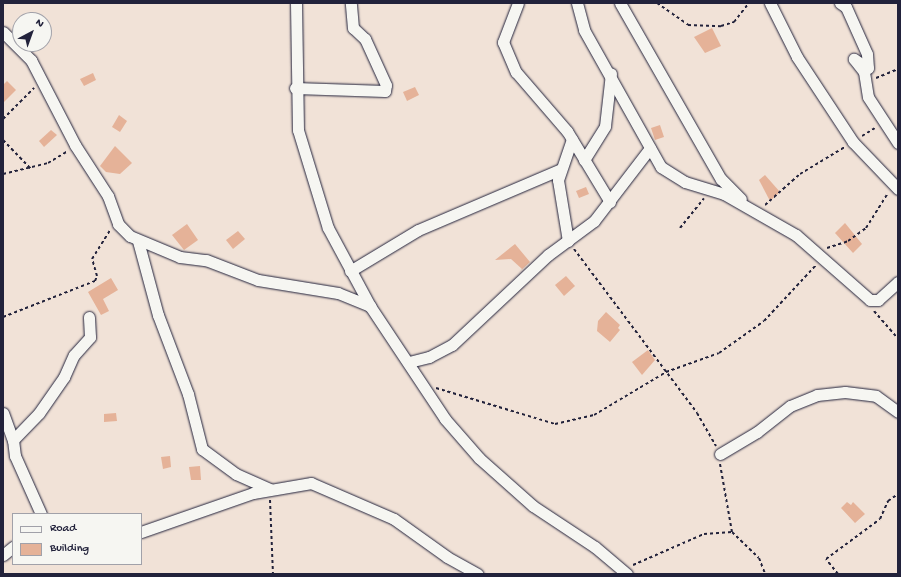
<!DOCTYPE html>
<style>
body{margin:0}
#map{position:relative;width:901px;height:577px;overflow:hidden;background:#f1e2d7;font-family:"Gochi Hand",sans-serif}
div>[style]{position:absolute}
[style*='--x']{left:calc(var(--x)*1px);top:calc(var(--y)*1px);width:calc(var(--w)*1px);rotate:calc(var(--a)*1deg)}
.building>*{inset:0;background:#e5b298}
.path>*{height:2px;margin-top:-1px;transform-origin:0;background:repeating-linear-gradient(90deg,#22223b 0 3px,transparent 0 6px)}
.roads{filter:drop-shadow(0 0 1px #22223b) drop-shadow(0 0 1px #22223b)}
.street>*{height:11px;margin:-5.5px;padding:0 5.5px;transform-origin:5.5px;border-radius:5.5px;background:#f6f6f2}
span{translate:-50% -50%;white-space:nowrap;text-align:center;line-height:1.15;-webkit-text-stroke:4px #f6f6f2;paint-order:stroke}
.frame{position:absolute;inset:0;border:4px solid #22223b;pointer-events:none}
.legend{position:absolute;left:12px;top:513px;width:130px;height:52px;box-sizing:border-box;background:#f6f6f2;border:1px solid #a1a1a9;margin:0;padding:5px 7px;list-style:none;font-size:12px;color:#22223b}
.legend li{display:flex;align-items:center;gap:8px;height:20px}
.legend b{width:20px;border:1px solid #a1a1a9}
.north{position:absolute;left:12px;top:12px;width:40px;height:40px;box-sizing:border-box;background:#f6f6f2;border:1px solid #a1a1a9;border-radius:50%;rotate:41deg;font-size:11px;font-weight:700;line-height:16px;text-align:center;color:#22223b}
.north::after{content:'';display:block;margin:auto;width:14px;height:18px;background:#22223b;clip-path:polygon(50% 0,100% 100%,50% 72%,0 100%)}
</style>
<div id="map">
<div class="building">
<div style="clip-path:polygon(712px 28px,721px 46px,705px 53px,694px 37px)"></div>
<div style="clip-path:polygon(93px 73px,96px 80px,84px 86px,80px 79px)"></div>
<div style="clip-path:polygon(7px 81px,16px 90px,3px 103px,3px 85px)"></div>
<div style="clip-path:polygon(415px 87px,419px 95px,407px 101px,403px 92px)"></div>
<div style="clip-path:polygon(119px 115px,127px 121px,120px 132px,112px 127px)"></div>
<div style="clip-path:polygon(660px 125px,664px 137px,655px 140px,651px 128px)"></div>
<div style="clip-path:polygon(51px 130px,57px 135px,44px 147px,39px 141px)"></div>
<div style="clip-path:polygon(115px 146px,132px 163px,120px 174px,106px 172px,100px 166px)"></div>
<div style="clip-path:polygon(765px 175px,780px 192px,770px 201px,759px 180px)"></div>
<div style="clip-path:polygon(586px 187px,589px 194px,579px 198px,576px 191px)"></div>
<div style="clip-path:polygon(845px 223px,862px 244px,853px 253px,835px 233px)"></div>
<div style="clip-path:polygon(187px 224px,198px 240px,184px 250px,172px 235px)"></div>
<div style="clip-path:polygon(238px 231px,245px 239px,233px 249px,226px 240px)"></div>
<div style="clip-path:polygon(515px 244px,530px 262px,519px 272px,522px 269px,511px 259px,495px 260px)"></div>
<div style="clip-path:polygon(566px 276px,575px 286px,564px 296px,555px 285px)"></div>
<div style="clip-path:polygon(111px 278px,118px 290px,103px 299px,109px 311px,101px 315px,88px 292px)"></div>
<div style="clip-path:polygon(606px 312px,620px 325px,618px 328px,620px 330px,610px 342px,597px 331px,598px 321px)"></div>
<div style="clip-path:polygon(648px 350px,655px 360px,642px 375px,632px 362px)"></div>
<div style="clip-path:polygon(116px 413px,117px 421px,104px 422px,104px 414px)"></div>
<div style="clip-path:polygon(170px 456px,171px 467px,163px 469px,161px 457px)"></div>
<div style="clip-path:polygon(200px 466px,201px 480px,191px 480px,189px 467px)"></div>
<div style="clip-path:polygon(847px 502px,851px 505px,853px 502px,865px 514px,855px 523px,841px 508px)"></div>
</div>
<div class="path">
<div style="--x:657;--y:3;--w:38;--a:35"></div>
<div style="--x:688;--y:25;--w:33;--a:2"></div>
<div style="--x:721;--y:26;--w:14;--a:-17"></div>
<div style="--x:734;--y:22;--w:24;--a:-52"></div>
<div style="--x:876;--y:78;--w:24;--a:-22"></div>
<div style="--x:3;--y:119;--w:44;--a:-45"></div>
<div style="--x:862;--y:136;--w:15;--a:-32"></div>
<div style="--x:3;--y:140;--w:40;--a:46"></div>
<div style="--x:3;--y:174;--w:46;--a:-13.7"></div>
<div style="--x:48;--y:163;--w:23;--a:-31"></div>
<div style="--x:765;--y:205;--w:47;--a:-41.5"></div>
<div style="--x:800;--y:174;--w:52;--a:-31"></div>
<div style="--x:680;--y:228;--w:38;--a:-51"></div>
<div style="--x:827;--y:248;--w:22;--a:-18"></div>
<div style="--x:848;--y:241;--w:22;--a:-36"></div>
<div style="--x:866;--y:228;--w:41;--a:-57.8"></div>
<div style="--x:574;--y:249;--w:205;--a:53.1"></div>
<div style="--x:697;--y:413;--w:38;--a:60"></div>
<div style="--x:874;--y:311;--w:37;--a:49"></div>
<div style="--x:3;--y:317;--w:99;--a:-21.4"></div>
<div style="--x:95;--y:281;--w:5;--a:-68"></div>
<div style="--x:97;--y:276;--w:18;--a:-106"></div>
<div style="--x:92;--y:259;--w:34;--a:-58"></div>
<div style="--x:436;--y:388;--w:124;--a:16.8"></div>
<div style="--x:555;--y:424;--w:40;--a:-13"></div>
<div style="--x:594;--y:415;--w:84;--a:-30.8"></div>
<div style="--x:666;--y:372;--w:56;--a:-19.7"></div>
<div style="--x:719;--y:353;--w:55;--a:-35.4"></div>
<div style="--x:764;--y:321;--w:76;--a:-47.1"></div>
<div style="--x:720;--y:464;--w:69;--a:80"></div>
<div style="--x:732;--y:532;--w:37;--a:44"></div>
<div style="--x:759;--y:558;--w:17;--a:69"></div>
<div style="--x:270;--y:500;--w:74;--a:87.7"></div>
<div style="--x:633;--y:565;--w:77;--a:-23.6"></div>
<div style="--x:704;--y:534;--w:28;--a:-4"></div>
<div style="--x:838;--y:574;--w:19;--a:-129"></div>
<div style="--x:826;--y:559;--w:67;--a:-36.5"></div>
<div style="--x:880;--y:519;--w:20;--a:-66"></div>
<div style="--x:888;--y:501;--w:12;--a:-35"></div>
</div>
<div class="roads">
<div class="street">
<div style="--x:296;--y:3;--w:127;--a:89.1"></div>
<div style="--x:298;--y:130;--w:102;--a:73"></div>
<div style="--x:328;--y:228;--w:89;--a:61.7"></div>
<div style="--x:370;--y:306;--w:136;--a:56.4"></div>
<div style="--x:445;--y:419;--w:52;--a:48.9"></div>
<div style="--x:479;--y:458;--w:72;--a:41.6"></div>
<div style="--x:533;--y:506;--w:74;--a:33.5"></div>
<div style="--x:595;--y:547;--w:42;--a:40.2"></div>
<div style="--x:518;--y:3;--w:42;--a:111"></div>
<div style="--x:503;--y:42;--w:33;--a:67"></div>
<div style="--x:516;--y:72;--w:78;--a:49.2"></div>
<div style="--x:567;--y:131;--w:83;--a:58.8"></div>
<div style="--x:577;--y:3;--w:28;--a:75"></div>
<div style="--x:584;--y:30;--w:157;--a:60.7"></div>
<div style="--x:661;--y:167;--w:28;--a:32"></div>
<div style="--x:685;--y:182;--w:41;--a:17.1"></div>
<div style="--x:724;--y:194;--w:83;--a:29.7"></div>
<div style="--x:796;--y:235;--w:98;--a:41.3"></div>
<div style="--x:870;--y:300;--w:8;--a:0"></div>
<div style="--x:878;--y:300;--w:27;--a:-42"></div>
<div style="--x:620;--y:3;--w:203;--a:60.2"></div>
<div style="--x:721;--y:179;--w:28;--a:45"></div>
<div style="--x:770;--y:3;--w:60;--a:63.4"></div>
<div style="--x:797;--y:57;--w:102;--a:56.6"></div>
<div style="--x:853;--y:142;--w:65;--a:46.2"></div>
<div style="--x:840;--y:3;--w:7;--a:34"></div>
<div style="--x:846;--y:7;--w:51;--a:65.9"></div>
<div style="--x:867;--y:54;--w:14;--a:86"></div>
<div style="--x:868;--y:68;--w:17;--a:-147"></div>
<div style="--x:854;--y:59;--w:16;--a:52"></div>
<div style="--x:864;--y:72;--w:25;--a:81"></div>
<div style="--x:868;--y:97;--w:55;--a:56.9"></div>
<div style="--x:3;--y:32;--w:40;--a:45"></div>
<div style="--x:31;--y:60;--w:96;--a:62.6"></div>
<div style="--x:75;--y:145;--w:61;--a:57.1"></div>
<div style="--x:108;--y:196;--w:30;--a:70"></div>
<div style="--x:118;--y:224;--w:17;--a:45"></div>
<div style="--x:130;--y:236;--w:54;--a:22.8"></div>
<div style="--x:180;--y:257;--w:26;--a:7"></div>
<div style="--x:206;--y:260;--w:56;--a:21"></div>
<div style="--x:258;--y:280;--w:81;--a:9.2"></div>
<div style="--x:338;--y:293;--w:35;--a:22"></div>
<div style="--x:295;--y:88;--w:90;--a:1.9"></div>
<div style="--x:385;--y:91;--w:6;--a:-81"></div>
<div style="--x:386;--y:85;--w:51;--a:-114.5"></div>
<div style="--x:365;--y:39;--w:16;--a:-137"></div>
<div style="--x:353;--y:28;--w:25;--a:-95"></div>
<div style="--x:584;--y:160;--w:40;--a:-58"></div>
<div style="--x:605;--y:126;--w:53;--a:-83.5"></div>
<div style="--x:138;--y:241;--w:77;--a:74.9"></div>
<div style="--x:158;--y:315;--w:85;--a:69.2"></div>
<div style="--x:188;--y:394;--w:57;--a:75.7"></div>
<div style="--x:202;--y:449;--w:42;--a:36.3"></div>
<div style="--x:236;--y:474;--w:37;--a:24"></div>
<div style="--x:568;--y:241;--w:62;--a:-99.3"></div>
<div style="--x:558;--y:180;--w:43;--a:-71.1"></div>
<div style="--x:350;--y:271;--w:79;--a:-31.1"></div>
<div style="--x:418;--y:230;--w:155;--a:-23.1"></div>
<div style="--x:409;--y:362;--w:21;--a:-14"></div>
<div style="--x:429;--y:357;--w:26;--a:-28"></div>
<div style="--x:452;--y:345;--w:132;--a:-43.2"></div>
<div style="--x:548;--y:255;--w:57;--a:-36.5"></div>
<div style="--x:594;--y:221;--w:92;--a:-52.5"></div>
<div style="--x:3;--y:413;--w:29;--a:70"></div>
<div style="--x:720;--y:454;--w:43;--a:-30.7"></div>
<div style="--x:757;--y:432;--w:42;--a:-38.2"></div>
<div style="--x:790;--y:406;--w:29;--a:-22"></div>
<div style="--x:817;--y:395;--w:28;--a:-6"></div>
<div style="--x:845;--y:392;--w:31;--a:7"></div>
<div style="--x:876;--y:396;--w:27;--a:36"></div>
<div style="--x:41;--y:514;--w:64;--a:-114.1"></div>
<div style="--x:15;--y:456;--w:16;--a:-97"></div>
<div style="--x:13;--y:440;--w:37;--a:-46"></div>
<div style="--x:39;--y:413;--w:44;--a:-55.2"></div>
<div style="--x:64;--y:377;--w:24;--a:-66"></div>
<div style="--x:74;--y:355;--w:24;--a:-48"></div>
<div style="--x:90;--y:337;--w:20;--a:-93"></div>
<div style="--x:141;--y:532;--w:119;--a:-19.2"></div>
<div style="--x:253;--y:493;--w:59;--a:-9.8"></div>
<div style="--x:311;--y:483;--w:90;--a:23.4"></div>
<div style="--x:394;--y:519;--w:65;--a:35.6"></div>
<div style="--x:447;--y:557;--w:35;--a:29"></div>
<div style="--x:3;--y:555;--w:13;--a:-39"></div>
</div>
</div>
<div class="frame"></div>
<ul class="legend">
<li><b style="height:5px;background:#f6f6f2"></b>Road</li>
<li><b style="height:11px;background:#e5b298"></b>Building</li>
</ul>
<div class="north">N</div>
</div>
